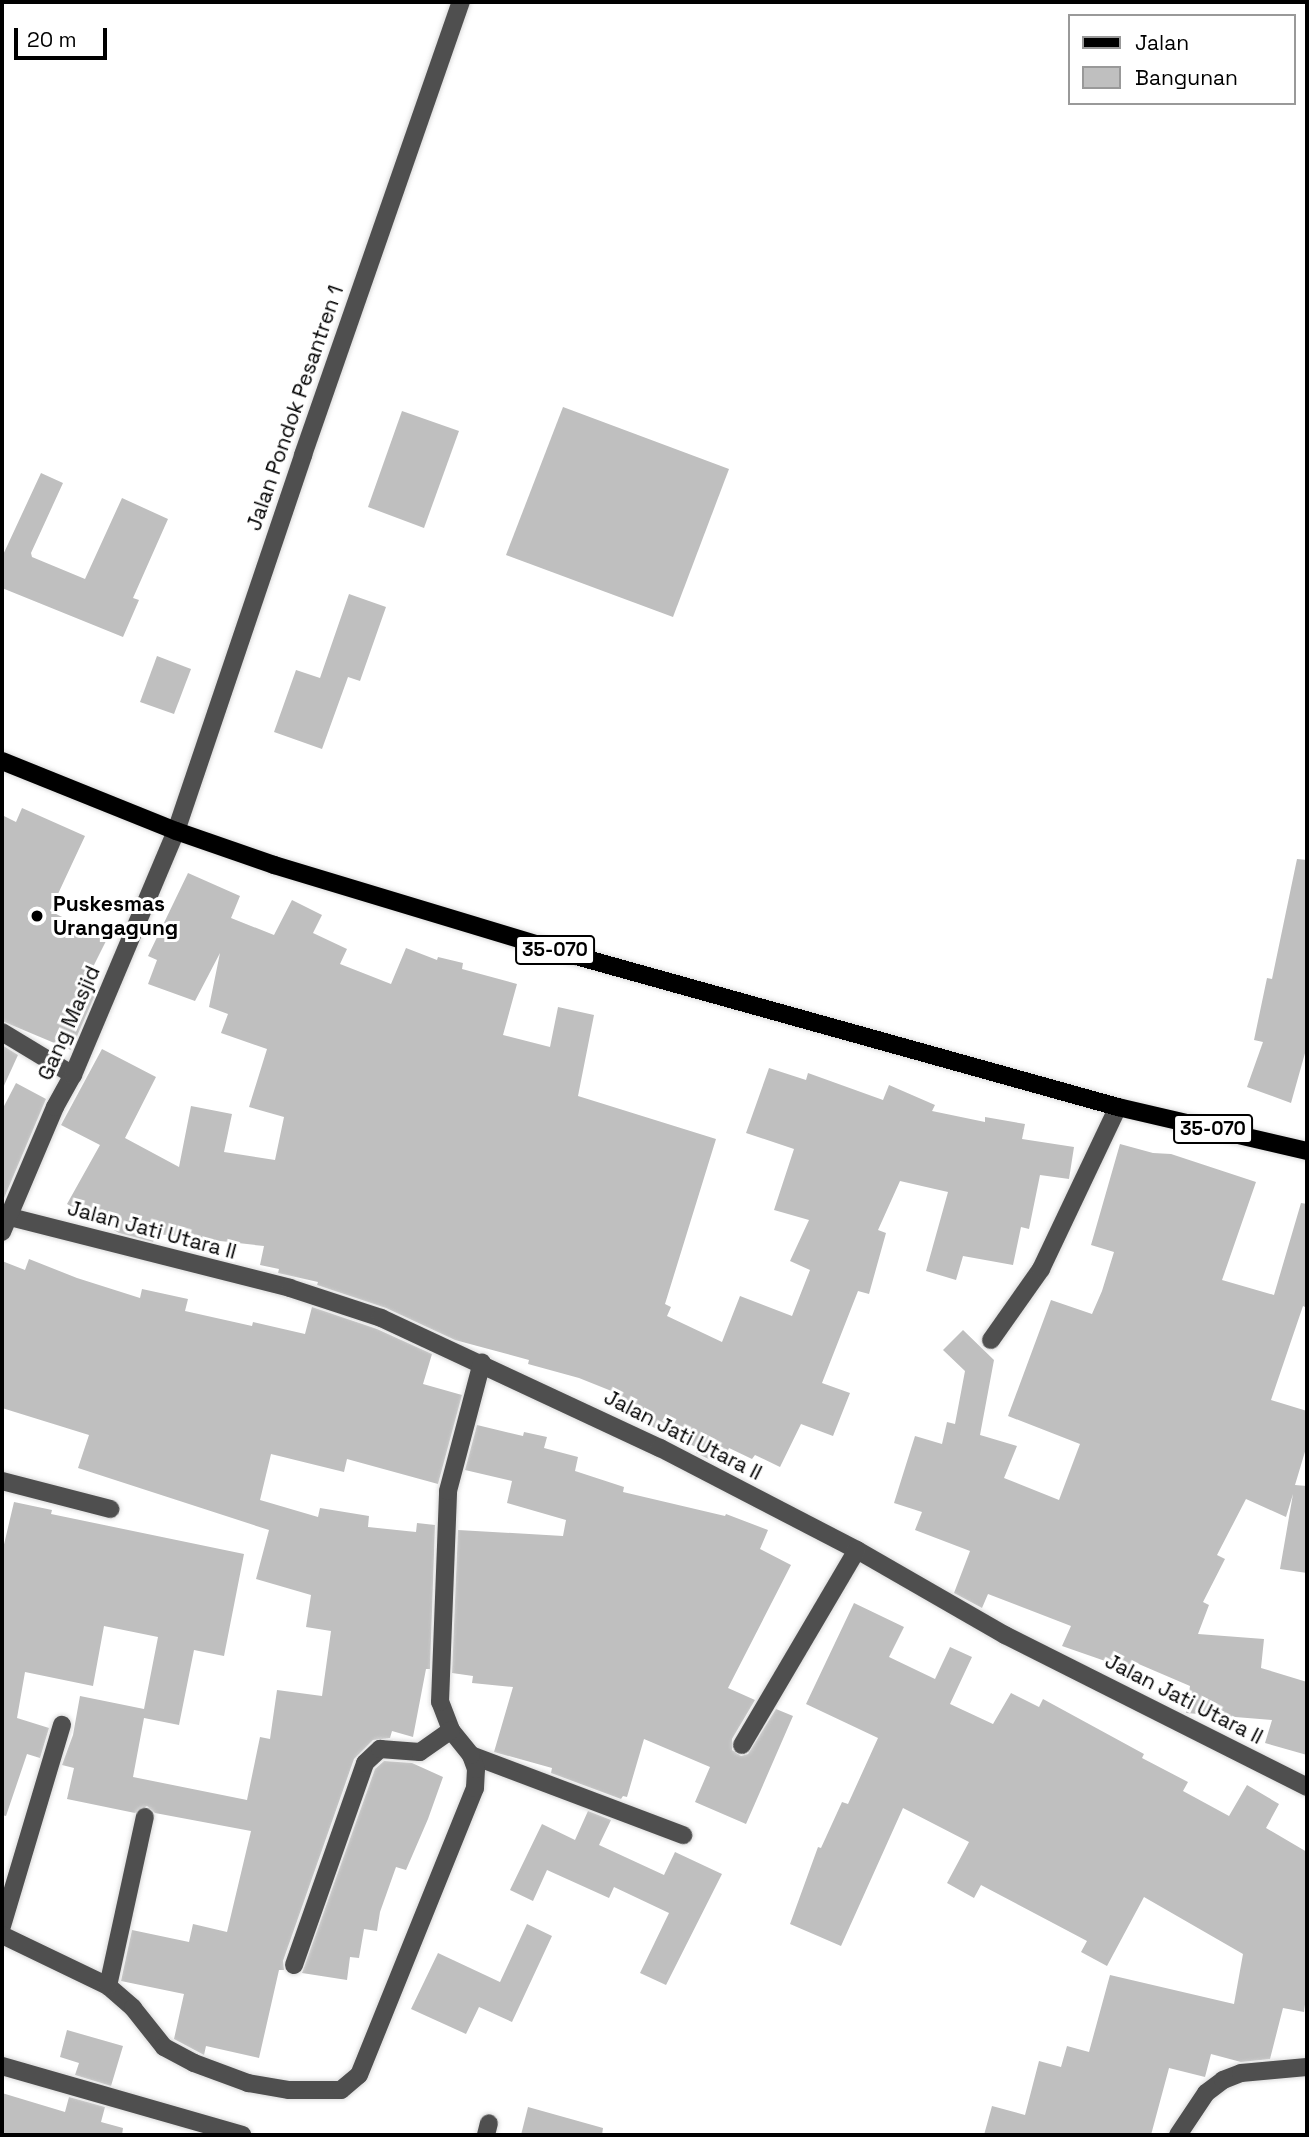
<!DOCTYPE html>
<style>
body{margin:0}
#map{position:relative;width:1309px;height:2137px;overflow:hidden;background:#fff;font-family:"Space Grotesk",sans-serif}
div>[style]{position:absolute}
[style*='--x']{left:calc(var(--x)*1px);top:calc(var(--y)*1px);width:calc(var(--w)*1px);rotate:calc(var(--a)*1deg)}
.building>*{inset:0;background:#bfbfbf}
.roads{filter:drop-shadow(0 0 2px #dbdbdb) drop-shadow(0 0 2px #dbdbdb)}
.minor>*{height:18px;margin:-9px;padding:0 9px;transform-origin:9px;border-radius:9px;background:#4f4f4f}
.major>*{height:18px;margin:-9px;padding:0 9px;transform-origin:9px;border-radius:9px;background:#000}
.dots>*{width:19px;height:19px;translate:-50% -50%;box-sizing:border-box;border:4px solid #fff;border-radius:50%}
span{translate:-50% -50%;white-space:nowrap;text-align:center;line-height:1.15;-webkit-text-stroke:6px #fff;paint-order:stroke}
.shield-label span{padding:2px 5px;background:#fff;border:2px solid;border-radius:5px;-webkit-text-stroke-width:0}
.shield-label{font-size:19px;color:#000;font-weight:700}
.street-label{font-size:21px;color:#000}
.poi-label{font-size:21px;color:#000;font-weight:700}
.left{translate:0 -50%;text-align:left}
.frame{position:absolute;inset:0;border:4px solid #000;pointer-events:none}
.legend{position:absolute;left:1068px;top:14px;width:228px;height:91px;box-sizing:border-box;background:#fff;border:2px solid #999;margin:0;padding:9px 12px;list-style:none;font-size:21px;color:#000}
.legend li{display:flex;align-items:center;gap:14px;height:35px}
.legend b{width:35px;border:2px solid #999}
.scale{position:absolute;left:14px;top:28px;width:93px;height:32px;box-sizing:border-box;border:4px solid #000;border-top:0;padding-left:9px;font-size:21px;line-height:24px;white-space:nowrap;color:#000;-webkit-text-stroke:5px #fff;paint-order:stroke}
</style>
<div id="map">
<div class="building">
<div style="clip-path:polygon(563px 407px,729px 469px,673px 617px,506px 555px)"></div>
<div style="clip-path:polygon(402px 411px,459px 431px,424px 528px,368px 507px)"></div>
<div style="clip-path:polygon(41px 473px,63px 483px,31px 553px,32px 557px,85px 579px,122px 498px,168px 519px,133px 598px,139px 600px,123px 637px,2px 588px,2px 557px)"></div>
<div style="clip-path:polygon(349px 594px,386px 607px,360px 681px,348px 677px,322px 749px,274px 732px,296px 670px,320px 678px)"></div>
<div style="clip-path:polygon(157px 656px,191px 669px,174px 714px,140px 702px)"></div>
<div style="clip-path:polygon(22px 808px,85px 836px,50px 911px,107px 939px,82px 989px,95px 995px,71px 1050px,2px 1021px,2px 815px,16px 822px)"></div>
<div style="clip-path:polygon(1297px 859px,1307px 860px,1307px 1046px,1291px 1103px,1247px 1087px,1263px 1042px,1254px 1040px,1267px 978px,1272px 979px)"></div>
<div style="clip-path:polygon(188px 873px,240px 896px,231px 918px,274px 935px,292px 900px,322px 915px,313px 933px,347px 949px,340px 964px,391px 984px,406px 948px,437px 960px,438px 957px,463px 963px,462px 969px,517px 984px,503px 1035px,550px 1047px,558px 1007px,594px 1015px,578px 1096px,716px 1139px,665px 1304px,671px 1307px,667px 1316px,722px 1342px,740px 1296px,792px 1316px,810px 1270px,790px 1261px,809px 1220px,774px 1210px,794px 1149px,746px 1133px,769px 1068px,806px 1080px,808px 1073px,883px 1100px,889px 1085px,935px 1105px,932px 1111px,985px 1122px,985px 1117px,1025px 1124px,1022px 1139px,1074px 1147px,1069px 1179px,1040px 1175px,1029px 1229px,1021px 1227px,1013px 1265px,963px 1256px,956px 1280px,926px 1271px,948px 1192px,900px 1181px,878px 1230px,886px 1233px,869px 1294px,858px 1291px,822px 1383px,850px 1393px,833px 1436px,801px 1424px,780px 1467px,755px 1455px,752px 1459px,729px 1448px,721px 1465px,696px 1453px,698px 1448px,629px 1416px,634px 1403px,613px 1394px,614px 1392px,579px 1378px,528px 1364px,529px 1360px,455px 1340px,386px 1308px,317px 1285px,318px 1282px,278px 1273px,279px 1269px,260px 1265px,264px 1246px,157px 1234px,153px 1242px,119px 1233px,67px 1204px,100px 1145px,61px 1125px,102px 1049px,156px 1077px,125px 1138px,179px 1167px,191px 1106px,232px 1114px,224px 1152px,275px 1160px,284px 1117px,249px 1107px,267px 1049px,221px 1033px,228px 1014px,209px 1007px,220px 953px,195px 1001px,148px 984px,157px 960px,148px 956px)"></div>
<div style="clip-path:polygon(2px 1045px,18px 1055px,2px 1090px)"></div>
<div style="clip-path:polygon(16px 1083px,46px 1099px,2px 1203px,2px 1110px)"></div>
<div style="clip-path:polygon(1120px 1144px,1153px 1153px,1171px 1154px,1256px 1182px,1222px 1280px,1274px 1295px,1301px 1203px,1307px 1204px,1307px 1308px,1303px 1306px,1271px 1400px,1307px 1411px,1307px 1445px,1295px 1485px,1307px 1486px,1307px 1573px,1280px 1569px,1293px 1494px,1286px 1517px,1246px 1499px,1217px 1555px,1225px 1559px,1203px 1602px,1209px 1605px,1198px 1634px,1264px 1639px,1261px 1668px,1307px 1682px,1307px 1755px,1265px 1743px,1272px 1720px,1186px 1713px,1190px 1686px,1134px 1662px,1131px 1670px,1062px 1646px,1071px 1626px,988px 1594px,982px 1608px,954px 1593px,970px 1551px,915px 1530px,922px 1512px,894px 1503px,915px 1436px,942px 1444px,947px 1422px,955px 1424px,965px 1371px,943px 1350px,963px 1330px,994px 1360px,980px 1435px,1017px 1446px,1004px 1478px,1059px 1500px,1080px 1444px,1008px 1416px,1051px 1300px,1092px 1314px,1102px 1291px,1114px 1252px,1091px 1245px)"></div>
<div style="clip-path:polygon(29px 1259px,77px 1278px,140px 1298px,142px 1289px,188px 1299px,185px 1311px,252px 1326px,253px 1322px,305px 1334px,312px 1307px,377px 1329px,432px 1354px,423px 1384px,462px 1395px,438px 1484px,347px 1459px,344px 1472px,271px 1454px,260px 1500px,318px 1517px,320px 1508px,369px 1516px,368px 1527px,416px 1532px,417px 1523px,435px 1525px,430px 1669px,426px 1669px,413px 1737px,392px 1731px,390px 1738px,373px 1740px,354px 1759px,283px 1961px,284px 1970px,279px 1970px,259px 2058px,206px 2046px,204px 2055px,174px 2039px,184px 1994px,121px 1981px,132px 1930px,189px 1942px,193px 1924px,227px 1932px,251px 1831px,155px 1813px,147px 1806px,135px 1813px,67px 1799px,74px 1768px,62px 1765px,73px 1735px,80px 1696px,144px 1709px,158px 1637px,104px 1626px,93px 1686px,25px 1672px,17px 1718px,49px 1728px,40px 1758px,27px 1754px,6px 1816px,2px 1815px,2px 1553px,14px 1502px,52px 1510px,51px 1514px,244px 1554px,224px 1656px,194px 1650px,179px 1725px,144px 1718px,133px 1777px,247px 1800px,260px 1737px,270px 1739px,277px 1690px,322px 1696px,331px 1631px,306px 1627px,311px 1595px,256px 1579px,269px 1530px,78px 1468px,89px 1435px,2px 1408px,2px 1261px,25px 1270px)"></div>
<div style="clip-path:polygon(477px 1425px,523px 1436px,524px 1432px,547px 1437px,544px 1448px,578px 1457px,575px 1471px,624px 1487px,623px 1492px,725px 1516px,726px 1514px,768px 1530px,760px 1549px,791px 1565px,728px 1688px,755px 1700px,732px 1739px,732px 1750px,741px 1756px,748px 1754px,776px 1709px,793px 1716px,746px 1824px,695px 1802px,710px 1767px,644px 1739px,627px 1797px,623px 1796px,621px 1799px,551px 1773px,552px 1768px,494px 1752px,513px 1687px,472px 1683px,473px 1676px,452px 1673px,458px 1530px,563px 1536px,566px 1520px,507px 1503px,512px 1481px,465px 1470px)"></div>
<div style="clip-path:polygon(854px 1603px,904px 1627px,889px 1657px,935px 1679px,950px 1647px,972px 1657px,950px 1704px,993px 1724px,1011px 1693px,1039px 1707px,1043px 1699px,1144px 1754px,1142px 1758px,1188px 1782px,1183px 1791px,1229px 1816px,1247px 1785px,1279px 1804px,1266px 1828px,1307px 1852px,1307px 1989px,1304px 2012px,1283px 2008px,1270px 2059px,1241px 2062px,1211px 2054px,1205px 2077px,1169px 2068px,1151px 2135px,984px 2135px,992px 2106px,1025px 2115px,1039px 2061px,1061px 2067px,1067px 2046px,1089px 2052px,1110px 1975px,1234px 2004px,1243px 1954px,1144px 1897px,1107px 1966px,1081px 1952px,1087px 1941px,981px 1885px,974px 1898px,947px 1883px,969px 1842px,903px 1808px,841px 1946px,790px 1924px,818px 1847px,821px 1848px,842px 1802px,848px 1804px,878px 1738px,806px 1704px)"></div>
<div style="clip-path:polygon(384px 1761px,412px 1763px,443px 1777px,428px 1819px,406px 1870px,396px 1867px,380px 1912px,377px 1931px,364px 1929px,359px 1958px,350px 1957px,347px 1980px,302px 1973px,375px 1769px)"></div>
<div style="clip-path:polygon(588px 1811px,611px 1820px,599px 1845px,664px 1875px,675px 1852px,722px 1874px,666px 1985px,640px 1973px,669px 1913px,614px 1887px,609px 1898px,547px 1870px,533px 1901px,510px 1890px,542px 1824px,575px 1840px)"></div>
<div style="clip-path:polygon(527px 1924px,552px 1936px,512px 2022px,479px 2007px,466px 2034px,411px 2009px,438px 1953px,500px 1982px)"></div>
<div style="clip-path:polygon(67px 2030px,123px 2046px,111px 2086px,75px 2075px,79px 2063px,60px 2057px)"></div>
<div style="clip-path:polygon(2px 2093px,65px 2112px,69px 2097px,105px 2107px,101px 2122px,123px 2128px,122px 2135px,2px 2135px)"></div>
<div style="clip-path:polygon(528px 2107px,603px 2128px,602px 2135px,521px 2135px)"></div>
</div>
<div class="roads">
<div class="minor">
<div style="--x:2;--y:1032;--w:83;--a:31.2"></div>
<div style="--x:2;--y:1215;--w:297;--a:14.2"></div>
<div style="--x:290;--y:1288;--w:96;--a:18.2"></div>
<div style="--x:381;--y:1318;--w:308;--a:25"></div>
<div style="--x:660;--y:1448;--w:222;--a:27.4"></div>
<div style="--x:857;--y:1550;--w:171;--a:29.9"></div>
<div style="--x:1005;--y:1635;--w:338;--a:26.7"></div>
<div style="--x:2;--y:1232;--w:136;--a:-67"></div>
<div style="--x:55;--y:1107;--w:37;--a:-61"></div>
<div style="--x:73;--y:1075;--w:265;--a:-67.1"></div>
<div style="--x:176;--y:831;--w:397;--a:-71.3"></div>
<div style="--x:303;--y:455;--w:480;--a:-70.8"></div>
<div style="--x:991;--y:1340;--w:87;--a:-54.8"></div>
<div style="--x:1041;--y:1269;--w:179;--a:-64.6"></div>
<div style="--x:2;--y:1481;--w:112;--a:14.5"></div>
<div style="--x:742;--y:1745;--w:226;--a:-59.5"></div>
<div style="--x:471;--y:1755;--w:227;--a:20.7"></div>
<div style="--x:2;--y:1926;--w:210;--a:-73.4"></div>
<div style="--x:2;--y:1935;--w:118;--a:25.7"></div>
<div style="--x:108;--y:1986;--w:33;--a:41"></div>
<div style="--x:133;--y:2008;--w:50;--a:51.5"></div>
<div style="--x:164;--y:2047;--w:34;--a:28"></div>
<div style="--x:194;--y:2063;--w:58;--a:20.3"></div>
<div style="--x:248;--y:2083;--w:42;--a:9.7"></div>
<div style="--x:289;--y:2090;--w:52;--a:0"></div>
<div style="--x:341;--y:2090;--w:23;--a:-40"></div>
<div style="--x:359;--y:2075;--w:310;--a:-68"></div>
<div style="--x:475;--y:1788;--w:19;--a:-87"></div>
<div style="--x:476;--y:1769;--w:15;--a:-110"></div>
<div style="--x:471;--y:1755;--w:32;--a:-129"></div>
<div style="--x:451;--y:1730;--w:30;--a:-111"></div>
<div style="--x:440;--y:1702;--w:211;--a:-87.8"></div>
<div style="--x:448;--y:1491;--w:133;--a:-75.2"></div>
<div style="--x:294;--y:1965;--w:214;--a:-70.6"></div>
<div style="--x:365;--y:1763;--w:21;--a:-43"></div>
<div style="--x:380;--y:1749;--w:40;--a:4.3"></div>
<div style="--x:420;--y:1752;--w:38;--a:-35"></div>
<div style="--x:108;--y:1986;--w:173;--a:-77.7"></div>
<div style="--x:2;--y:2066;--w:250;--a:16"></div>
<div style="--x:486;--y:2135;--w:12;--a:-76"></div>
<div style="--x:1178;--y:2135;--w:50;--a:-56.3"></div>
<div style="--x:1206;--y:2093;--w:21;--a:-37"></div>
<div style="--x:1223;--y:2080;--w:19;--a:-21"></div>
<div style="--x:1241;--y:2073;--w:66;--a:-5.2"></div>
</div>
<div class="major">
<div style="--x:2;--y:761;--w:188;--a:21.9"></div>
<div style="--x:176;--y:831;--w:104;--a:19.1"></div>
<div style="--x:274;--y:865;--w:315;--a:16.8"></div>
<div style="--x:576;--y:956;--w:563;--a:15.57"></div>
<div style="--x:1118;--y:1107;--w:194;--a:13.1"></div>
</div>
</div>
<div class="dots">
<div style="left:37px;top:916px;background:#000"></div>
</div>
<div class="shield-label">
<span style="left:555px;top:950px">35-070</span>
<span style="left:1213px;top:1129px">35-070</span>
</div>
<div class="street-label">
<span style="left:295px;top:408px;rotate:-71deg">Jalan Pondok Pesantren 1</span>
<span style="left:69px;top:1023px;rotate:-66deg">Gang Masjid</span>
<span style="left:152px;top:1230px;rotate:15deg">Jalan Jati Utara II</span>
<span style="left:683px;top:1435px;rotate:27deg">Jalan Jati Utara II</span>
<span style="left:1184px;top:1699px;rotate:27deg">Jalan Jati Utara II</span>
</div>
<div class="poi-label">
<span class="left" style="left:53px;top:916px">Puskesmas<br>Urangagung</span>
</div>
<div class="frame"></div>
<ul class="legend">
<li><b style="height:9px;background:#000"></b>Jalan</li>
<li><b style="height:19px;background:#bfbfbf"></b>Bangunan</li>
</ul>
<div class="scale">20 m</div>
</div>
